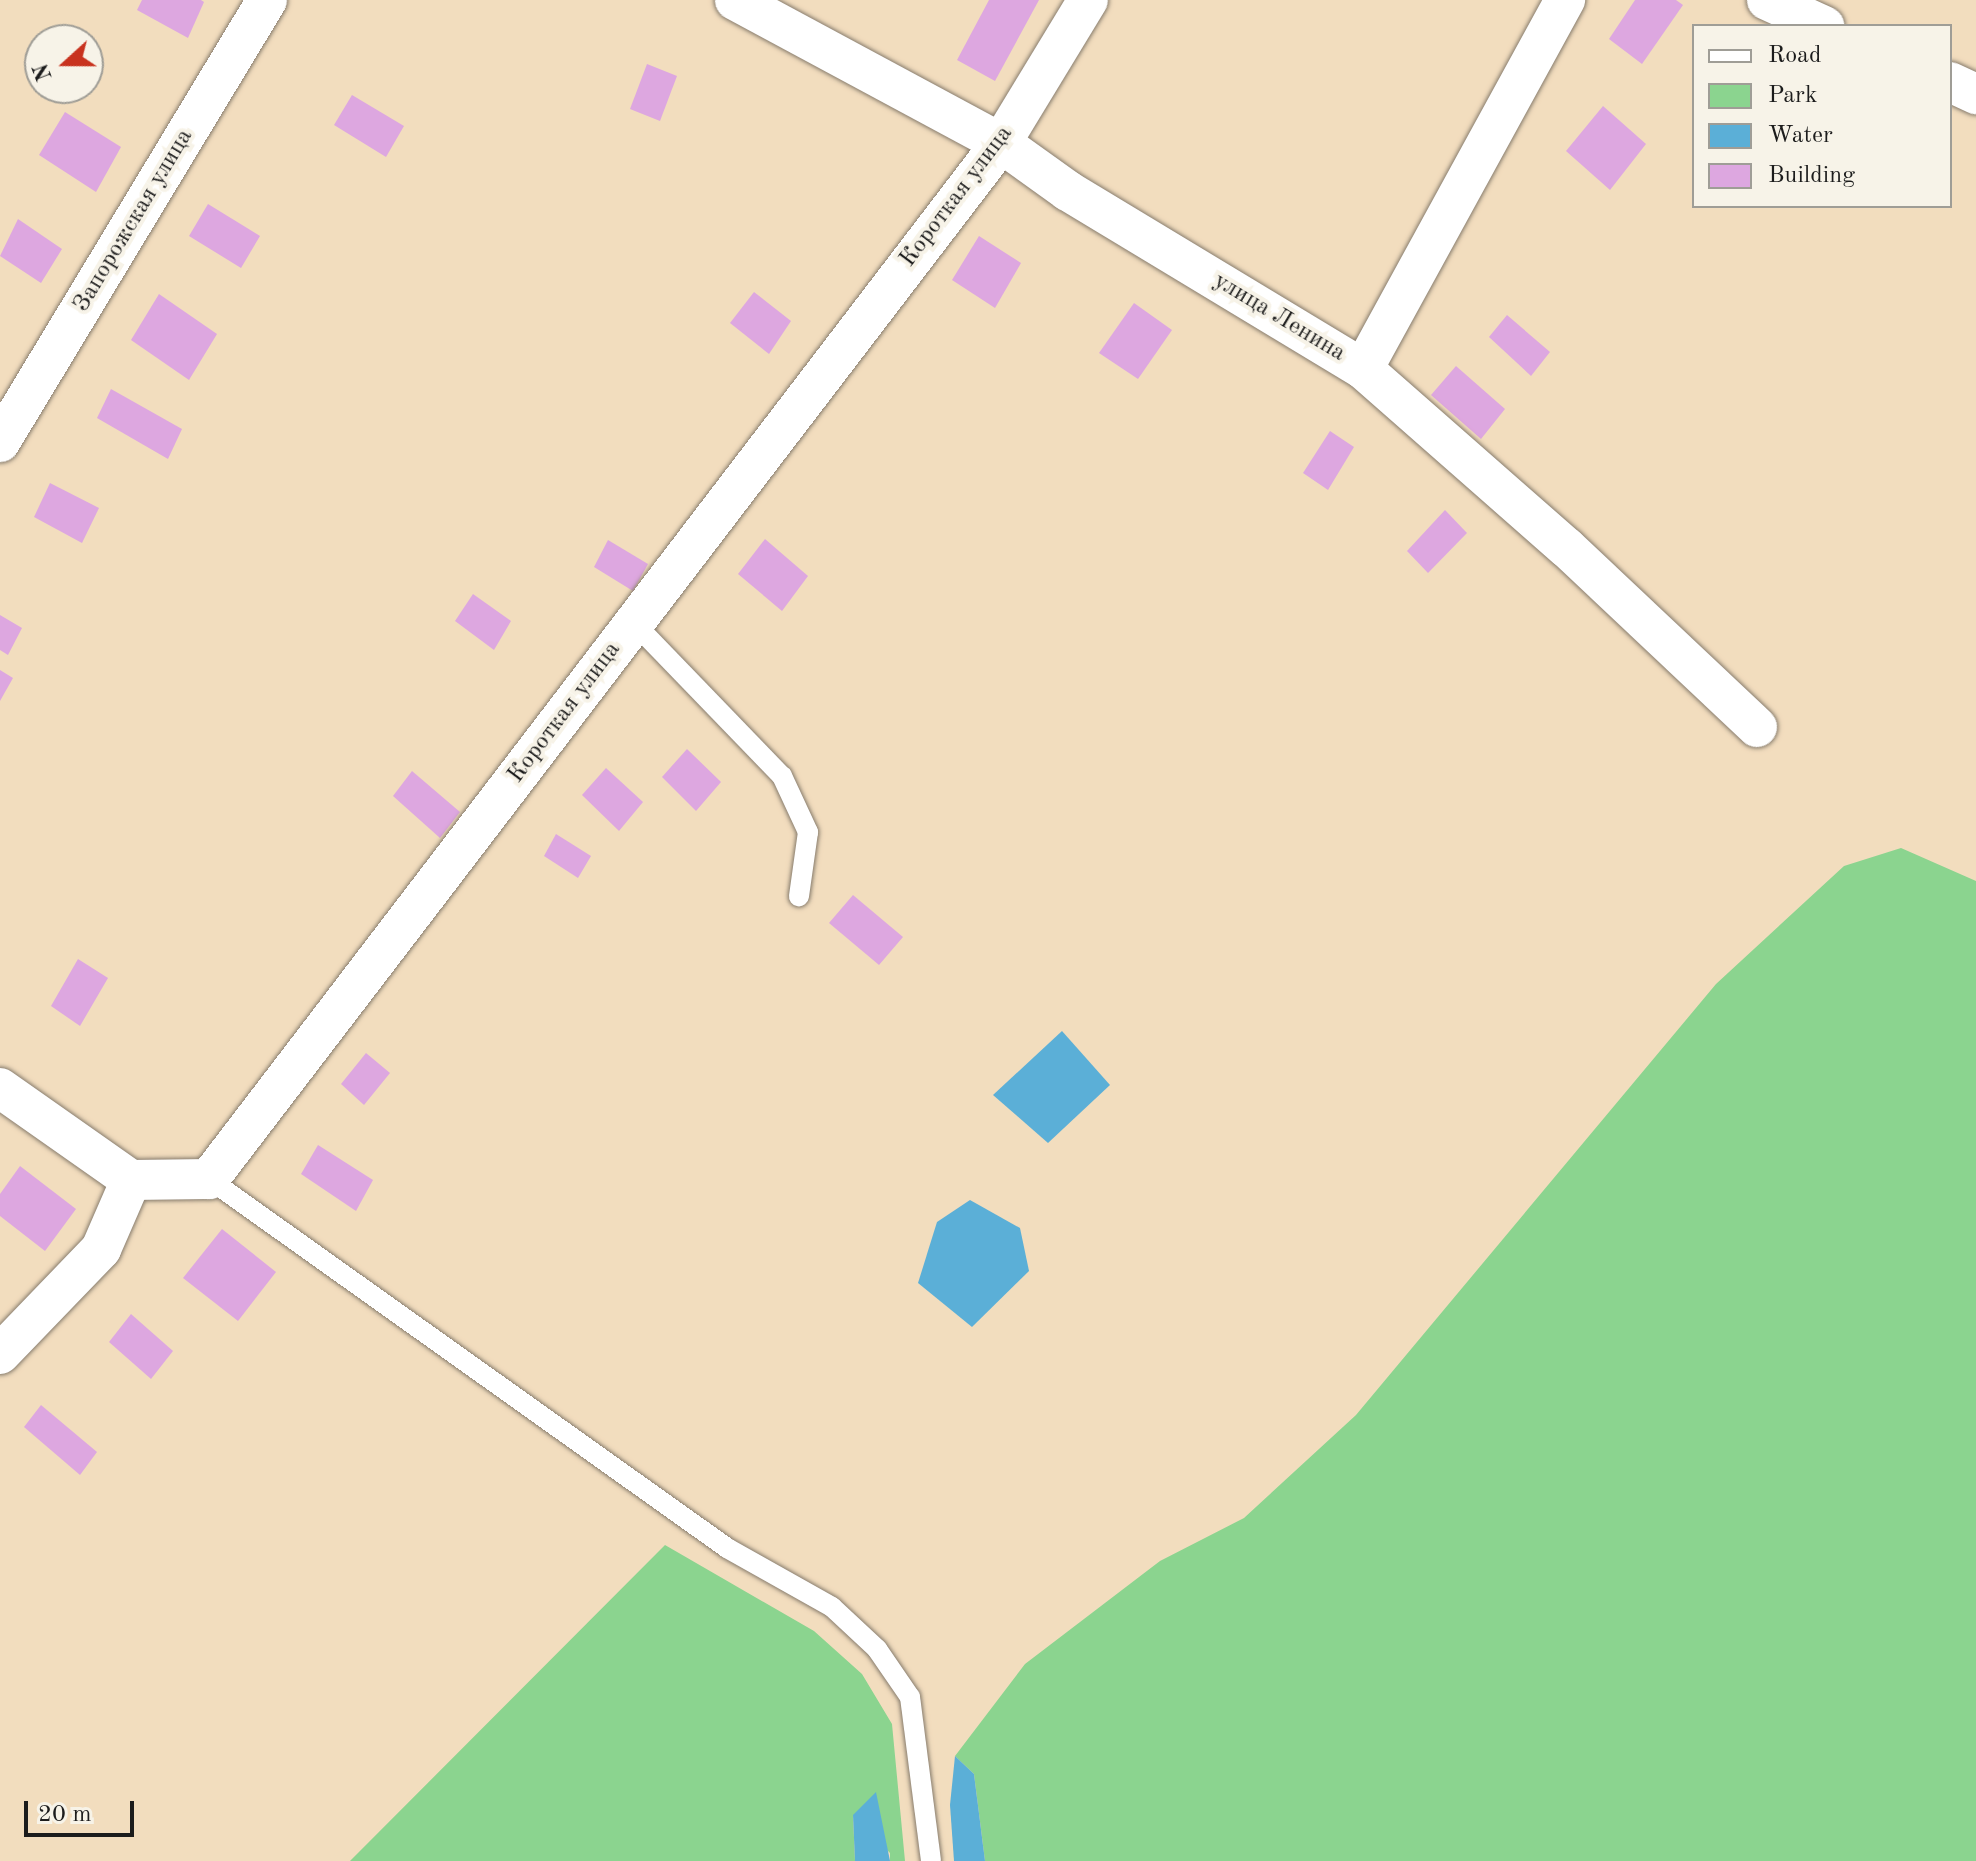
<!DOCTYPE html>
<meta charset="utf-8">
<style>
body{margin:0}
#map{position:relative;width:1976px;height:1861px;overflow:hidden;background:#f2ddbe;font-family:"Old Standard TT",serif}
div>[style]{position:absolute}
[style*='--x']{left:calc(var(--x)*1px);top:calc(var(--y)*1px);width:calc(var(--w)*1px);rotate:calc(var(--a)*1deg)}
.green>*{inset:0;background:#8bd48f}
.water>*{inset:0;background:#5bafd7}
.building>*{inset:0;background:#dda7e0}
.roads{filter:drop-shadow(0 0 2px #877c6d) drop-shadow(0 0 2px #877c6d)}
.lane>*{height:20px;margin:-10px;padding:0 10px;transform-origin:10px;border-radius:10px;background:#fff}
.street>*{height:40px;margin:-20px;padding:0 20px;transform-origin:20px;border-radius:20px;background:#fff}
span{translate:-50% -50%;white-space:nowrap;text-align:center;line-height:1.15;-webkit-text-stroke:8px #f7f3e8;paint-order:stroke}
.street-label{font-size:24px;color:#1c1c1c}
.legend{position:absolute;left:1692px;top:24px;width:260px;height:184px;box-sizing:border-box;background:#f7f3e8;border:2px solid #9f9d96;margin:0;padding:10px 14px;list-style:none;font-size:24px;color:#1c1c1c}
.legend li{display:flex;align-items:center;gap:16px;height:40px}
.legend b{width:40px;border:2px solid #9f9d96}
.north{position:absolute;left:24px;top:24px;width:80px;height:80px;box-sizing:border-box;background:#f7f3e8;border:2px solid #9f9d96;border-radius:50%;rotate:249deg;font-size:22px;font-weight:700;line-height:32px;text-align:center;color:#1c1c1c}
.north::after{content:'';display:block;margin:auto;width:28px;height:36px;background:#c8321e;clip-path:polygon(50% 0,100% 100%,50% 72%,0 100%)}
.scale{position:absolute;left:24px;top:1801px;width:110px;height:36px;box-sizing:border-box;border:4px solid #1c1c1c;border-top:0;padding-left:10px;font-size:24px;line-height:28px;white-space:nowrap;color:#1c1c1c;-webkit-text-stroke:6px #f7f3e8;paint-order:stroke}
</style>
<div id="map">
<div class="green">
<div style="clip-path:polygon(1901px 848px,1976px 881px,1976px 1861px,985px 1861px,974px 1774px,955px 1756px,1025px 1664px,1160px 1561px,1244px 1518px,1356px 1415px,1716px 984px,1844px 866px)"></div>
<div style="clip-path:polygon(665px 1545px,814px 1631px,862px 1674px,892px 1724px,905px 1861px,890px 1861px,890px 1853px,853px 1815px,855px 1861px,350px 1861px)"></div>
</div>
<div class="water">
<div style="clip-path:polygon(1062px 1031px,1110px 1085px,1048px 1143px,993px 1095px)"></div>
<div style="clip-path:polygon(970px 1200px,1020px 1228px,1029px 1271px,972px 1327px,918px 1283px,937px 1222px)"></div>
<div style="clip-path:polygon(955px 1756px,974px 1774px,985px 1861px,954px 1861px,950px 1805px)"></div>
<div style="clip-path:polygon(876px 1792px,890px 1861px,855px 1861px,853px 1815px)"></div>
</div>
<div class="building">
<div style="clip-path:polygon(142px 0,201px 0,204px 2px,188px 38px,137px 10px)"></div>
<div style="clip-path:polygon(989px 0,1039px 0,995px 81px,957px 60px)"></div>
<div style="clip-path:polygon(1635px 0,1676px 0,1683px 5px,1642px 64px,1609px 39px)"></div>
<div style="clip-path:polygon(647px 64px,677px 76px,660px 121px,630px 109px)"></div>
<div style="clip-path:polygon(352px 95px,404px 126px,386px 157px,334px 125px)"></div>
<div style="clip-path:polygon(1603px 106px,1646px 144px,1610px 190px,1566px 151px)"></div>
<div style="clip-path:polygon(65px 112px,121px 147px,96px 192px,39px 155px)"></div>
<div style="clip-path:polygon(208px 204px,260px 236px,241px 268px,189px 236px)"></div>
<div style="clip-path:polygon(18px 219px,62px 249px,41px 283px,0 256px)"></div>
<div style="clip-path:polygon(979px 236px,1021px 263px,995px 308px,952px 280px)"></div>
<div style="clip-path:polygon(754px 292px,791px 321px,769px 354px,730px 323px)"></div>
<div style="clip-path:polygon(159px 294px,217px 334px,189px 380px,131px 340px)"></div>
<div style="clip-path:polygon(1134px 303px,1172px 330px,1138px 379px,1099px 353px)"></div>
<div style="clip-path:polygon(1507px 315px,1550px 352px,1531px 376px,1489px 337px)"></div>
<div style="clip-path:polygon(1456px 366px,1505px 409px,1481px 439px,1431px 395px)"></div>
<div style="clip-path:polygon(111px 389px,182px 429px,168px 459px,97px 418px)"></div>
<div style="clip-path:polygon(1330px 431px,1354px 447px,1328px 490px,1303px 473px)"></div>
<div style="clip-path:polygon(50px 483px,99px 508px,82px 543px,34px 517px)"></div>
<div style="clip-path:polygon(1445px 510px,1467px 533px,1428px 573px,1407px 551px)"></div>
<div style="clip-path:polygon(765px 539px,808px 576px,782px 611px,738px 574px)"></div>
<div style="clip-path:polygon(608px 540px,648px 564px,633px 591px,594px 567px)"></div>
<div style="clip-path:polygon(473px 594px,511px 621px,494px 650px,455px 621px)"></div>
<div style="clip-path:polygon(0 615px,22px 628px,8px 655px,0 650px)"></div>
<div style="clip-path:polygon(0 670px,13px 678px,0 701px)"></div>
<div style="clip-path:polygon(687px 749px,721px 782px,696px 811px,662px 777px)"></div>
<div style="clip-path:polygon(606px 768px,643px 802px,619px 831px,582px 795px)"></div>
<div style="clip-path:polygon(412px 771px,460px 812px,440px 838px,393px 796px)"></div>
<div style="clip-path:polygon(556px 834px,591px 856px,578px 878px,544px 856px)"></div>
<div style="clip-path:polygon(853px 895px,903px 937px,879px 965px,829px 923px)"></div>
<div style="clip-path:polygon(78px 959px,108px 978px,80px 1026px,51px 1006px)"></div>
<div style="clip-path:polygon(366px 1053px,390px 1073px,364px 1105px,341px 1084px)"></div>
<div style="clip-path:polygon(318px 1145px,373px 1180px,356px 1211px,301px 1174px)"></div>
<div style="clip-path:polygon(20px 1166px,76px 1209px,45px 1251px,0 1216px,0 1194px)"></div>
<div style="clip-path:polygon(222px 1229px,276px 1272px,238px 1321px,183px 1278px)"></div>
<div style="clip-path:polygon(131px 1314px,173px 1351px,151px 1379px,109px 1342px)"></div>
<div style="clip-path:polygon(41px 1405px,97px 1452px,80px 1475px,24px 1427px)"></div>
</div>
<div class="roads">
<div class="lane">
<div style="--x:634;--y:623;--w:213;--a:46"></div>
<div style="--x:782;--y:776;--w:62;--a:65.1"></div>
<div style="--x:808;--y:832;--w:65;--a:98"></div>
<div style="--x:209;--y:1179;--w:636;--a:35.46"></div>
<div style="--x:727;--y:1548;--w:120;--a:29.3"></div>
<div style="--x:832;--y:1607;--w:62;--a:43"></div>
<div style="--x:877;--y:1649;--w:58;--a:55.5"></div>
<div style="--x:910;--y:1697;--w:165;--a:82.7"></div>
</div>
<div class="street">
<div style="--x:735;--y:0;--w:302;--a:28.3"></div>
<div style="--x:1001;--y:143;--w:82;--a:35.6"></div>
<div style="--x:1068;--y:191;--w:345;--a:31.1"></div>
<div style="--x:1363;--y:369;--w:271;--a:41.3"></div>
<div style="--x:1567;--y:548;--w:261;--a:43.3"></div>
<div style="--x:1767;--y:0;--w:63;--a:24.5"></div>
<div style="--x:1950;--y:82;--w:29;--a:25"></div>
<div style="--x:1363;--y:369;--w:421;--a:-61.3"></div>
<div style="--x:0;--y:442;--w:516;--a:-58.86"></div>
<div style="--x:0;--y:1088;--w:160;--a:35.1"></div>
<div style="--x:0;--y:1354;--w:146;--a:-46.1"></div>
<div style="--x:101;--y:1249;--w:75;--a:-66.5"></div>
<div style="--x:131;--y:1180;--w:78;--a:-0.7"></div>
<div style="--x:209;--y:1179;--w:1304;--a:-52.6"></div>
<div style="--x:1001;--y:143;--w:167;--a:-58.7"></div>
</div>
</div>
<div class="street-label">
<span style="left:957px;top:197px;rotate:-53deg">Короткая улица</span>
<span style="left:134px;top:221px;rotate:-59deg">Запорожская улица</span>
<span style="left:1279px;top:318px;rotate:31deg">улица Ленина</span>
<span style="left:565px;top:713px;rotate:-53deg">Короткая улица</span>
</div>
<ul class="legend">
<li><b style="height:10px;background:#fff"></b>Road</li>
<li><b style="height:22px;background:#8bd48f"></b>Park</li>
<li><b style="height:22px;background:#5bafd7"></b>Water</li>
<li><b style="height:22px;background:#dda7e0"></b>Building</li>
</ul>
<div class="north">N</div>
<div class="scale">20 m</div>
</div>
